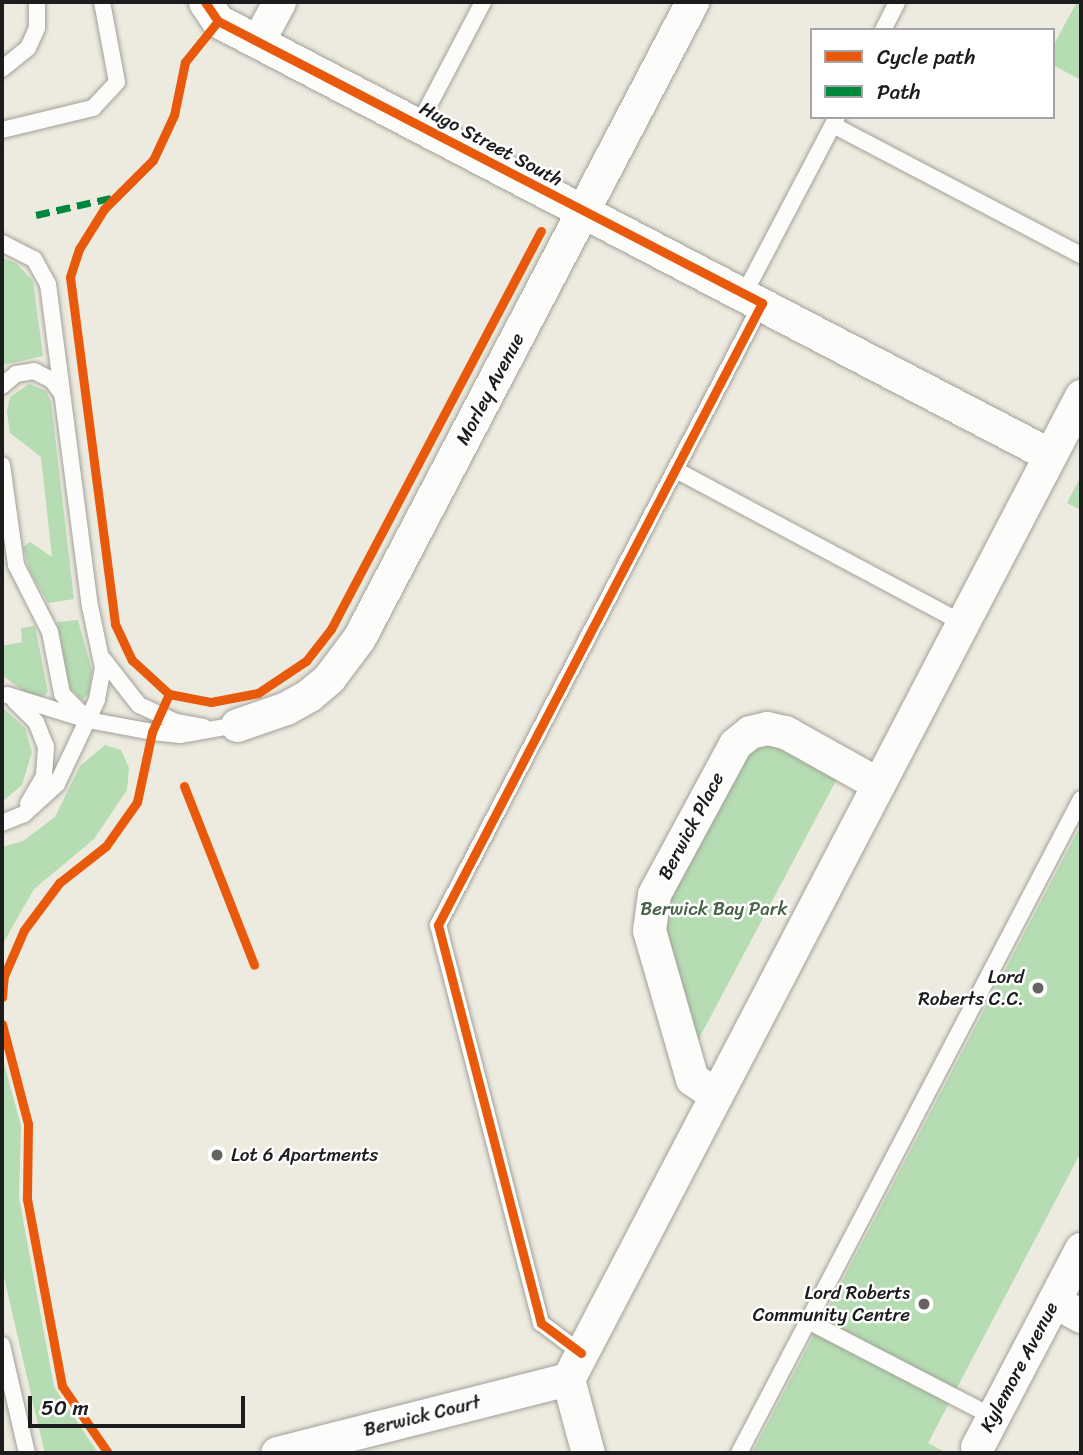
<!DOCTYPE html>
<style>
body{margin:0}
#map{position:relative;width:1083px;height:1455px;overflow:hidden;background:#edeadf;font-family:Sriracha,sans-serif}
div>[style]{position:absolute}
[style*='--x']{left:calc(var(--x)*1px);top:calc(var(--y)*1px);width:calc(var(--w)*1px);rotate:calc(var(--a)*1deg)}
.green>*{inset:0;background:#b5dcb2}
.roads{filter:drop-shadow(0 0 2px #a2a09a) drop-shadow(0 0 2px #a2a09a)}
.lane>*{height:16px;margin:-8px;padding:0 8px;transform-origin:8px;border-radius:8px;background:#fcfcfa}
.street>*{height:33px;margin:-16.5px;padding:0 16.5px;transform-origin:16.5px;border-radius:16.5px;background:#fcfcfa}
.quiet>*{height:7px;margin-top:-3.5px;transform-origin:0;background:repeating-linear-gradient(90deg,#00873e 0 14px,transparent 0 21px)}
.cycleway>*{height:9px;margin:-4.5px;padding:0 4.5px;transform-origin:4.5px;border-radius:4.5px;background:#e8590c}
.dots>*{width:19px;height:19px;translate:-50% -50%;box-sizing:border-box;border:4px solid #fff;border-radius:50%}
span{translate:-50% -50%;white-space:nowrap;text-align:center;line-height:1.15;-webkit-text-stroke:5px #fff;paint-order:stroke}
.street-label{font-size:19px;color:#1c1c1c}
.park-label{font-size:19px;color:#476449}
.poi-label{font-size:19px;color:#1c1c1c}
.right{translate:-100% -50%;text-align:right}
.left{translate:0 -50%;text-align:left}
.frame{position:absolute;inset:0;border:4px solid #1c1c1c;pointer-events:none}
.legend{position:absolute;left:810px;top:28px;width:245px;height:91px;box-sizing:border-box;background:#fff;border:2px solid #a4a4a4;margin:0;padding:9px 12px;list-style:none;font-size:21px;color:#1c1c1c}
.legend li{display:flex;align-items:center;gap:14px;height:35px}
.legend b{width:35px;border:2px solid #a4a4a4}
.scale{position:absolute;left:28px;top:1396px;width:217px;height:32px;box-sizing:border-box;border:4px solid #1c1c1c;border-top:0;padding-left:9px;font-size:21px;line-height:24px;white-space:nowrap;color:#1c1c1c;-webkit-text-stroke:5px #fff;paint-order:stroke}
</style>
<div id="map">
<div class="green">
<div style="clip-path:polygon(1077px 2px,1081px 2px,1081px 80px,1053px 65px,1053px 46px)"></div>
<div style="clip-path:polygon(2px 258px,16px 263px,33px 281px,43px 356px,2px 365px)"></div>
<div style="clip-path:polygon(29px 384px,46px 391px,51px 402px,74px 599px,48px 603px,30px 571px,23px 547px,30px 542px,52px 557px,41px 457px,10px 433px,7px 412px,10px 397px)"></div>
<div style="clip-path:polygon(1081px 476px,1081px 510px,1067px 503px)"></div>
<div style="clip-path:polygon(78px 620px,92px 671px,89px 693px,82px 700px,69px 687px,57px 622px)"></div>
<div style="clip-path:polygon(35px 626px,48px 692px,42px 697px,27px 694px,2px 675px,2px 646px,22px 642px,21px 628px)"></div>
<div style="clip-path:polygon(2px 707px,25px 728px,32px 752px,22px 785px,2px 802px)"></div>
<div style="clip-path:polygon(762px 744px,788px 749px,839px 775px,696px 1044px,662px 926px,669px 895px,743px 757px)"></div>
<div style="clip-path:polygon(105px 745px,121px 750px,129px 768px,127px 790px,94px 839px,34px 889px,2px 945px,2px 847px,23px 841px,55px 817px,80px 766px)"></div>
<div style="clip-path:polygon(1081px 825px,1081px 1152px,928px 1443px,947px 1453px,752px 1453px)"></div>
<div style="clip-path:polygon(2px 1056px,21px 1126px,19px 1198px,54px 1387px,98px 1453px,45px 1453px,32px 1399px,2px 1268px)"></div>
</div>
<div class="roads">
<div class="lane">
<div style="--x:883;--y:30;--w:31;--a:-63"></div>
<div style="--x:2;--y:69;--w:33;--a:-39"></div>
<div style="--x:28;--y:48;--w:22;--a:-66"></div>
<div style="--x:37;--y:28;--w:26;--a:-90"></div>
<div style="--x:833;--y:125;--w:280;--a:27.7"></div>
<div style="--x:418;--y:126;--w:140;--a:-62.3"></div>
<div style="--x:2;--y:130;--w:94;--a:-13.6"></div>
<div style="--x:93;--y:108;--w:35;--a:-47"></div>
<div style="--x:117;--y:82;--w:81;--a:-100.6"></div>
<div style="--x:2;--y:243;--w:36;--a:27"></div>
<div style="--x:34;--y:259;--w:29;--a:61"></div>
<div style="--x:48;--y:284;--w:325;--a:82.6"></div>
<div style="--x:90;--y:606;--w:63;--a:78.2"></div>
<div style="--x:103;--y:668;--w:33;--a:101"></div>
<div style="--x:97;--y:700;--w:93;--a:115.5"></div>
<div style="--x:57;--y:784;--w:45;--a:137.7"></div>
<div style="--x:24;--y:814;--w:24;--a:158"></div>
<div style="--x:744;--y:294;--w:200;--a:-62.3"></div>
<div style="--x:2;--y:386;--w:18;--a:-41"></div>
<div style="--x:16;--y:374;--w:18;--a:-9"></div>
<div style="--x:34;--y:371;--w:20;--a:27"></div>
<div style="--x:52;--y:380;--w:17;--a:54"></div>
<div style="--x:2;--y:465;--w:101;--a:82"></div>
<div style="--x:16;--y:565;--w:75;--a:63.1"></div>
<div style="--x:50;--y:632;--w:63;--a:79"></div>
<div style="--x:62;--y:694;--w:37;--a:45"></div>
<div style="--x:676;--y:470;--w:325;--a:28.1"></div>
<div style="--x:103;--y:659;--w:58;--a:52"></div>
<div style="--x:139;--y:705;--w:41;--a:24.7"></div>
<div style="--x:176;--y:722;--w:28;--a:10"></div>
<div style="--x:7;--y:695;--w:85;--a:17.2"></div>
<div style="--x:88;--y:720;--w:65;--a:10.6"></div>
<div style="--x:152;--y:732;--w:28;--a:6"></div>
<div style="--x:180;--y:735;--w:58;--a:-10"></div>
<div style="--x:15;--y:701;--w:30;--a:45"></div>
<div style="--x:36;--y:722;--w:27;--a:68"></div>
<div style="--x:46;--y:747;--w:29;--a:94"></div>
<div style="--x:44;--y:776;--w:32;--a:120"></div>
<div style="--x:808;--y:1321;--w:208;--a:27.4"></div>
<div style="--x:2;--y:1345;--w:111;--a:77"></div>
<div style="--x:581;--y:1353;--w:50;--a:-143.1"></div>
<div style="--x:541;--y:1323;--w:411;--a:-104.5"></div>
<div style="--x:438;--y:925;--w:701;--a:-62.48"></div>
<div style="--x:739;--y:1453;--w:738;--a:-62.39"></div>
</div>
<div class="street">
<div style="--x:205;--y:2;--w:23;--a:56"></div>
<div style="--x:218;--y:21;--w:938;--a:27.55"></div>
<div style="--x:258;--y:41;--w:44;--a:-61.7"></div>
<div style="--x:237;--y:725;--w:52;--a:-19.1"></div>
<div style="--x:286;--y:708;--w:26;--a:-29"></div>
<div style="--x:309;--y:695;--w:26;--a:-40"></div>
<div style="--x:329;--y:678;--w:50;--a:-53.1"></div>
<div style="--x:359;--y:638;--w:718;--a:-62.36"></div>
<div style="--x:716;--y:1095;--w:29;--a:-146"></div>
<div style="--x:692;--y:1079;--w:155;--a:-106.1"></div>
<div style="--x:649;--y:930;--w:36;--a:-82"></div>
<div style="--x:654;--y:894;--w:170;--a:-61.6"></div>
<div style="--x:735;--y:744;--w:19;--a:-39"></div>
<div style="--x:750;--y:732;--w:17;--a:-13"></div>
<div style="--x:767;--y:728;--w:18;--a:13"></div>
<div style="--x:785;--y:732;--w:107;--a:29.2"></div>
<div style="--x:1054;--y:1301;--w:31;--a:29"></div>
<div style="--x:568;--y:1379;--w:1109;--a:-62.44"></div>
<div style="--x:568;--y:1379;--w:77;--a:74.9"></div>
<div style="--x:977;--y:1447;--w:224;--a:-62.3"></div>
<div style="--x:277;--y:1453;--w:300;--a:-14.3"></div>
</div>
</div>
<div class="quiet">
<div style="--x:36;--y:215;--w:77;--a:-12.8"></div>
</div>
<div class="cycleway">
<div style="--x:205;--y:2;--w:23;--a:56"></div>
<div style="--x:218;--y:21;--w:613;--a:27.4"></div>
<div style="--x:762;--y:303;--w:701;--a:117.52"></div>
<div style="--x:438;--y:925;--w:411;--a:75.5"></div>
<div style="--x:541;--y:1323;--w:50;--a:36.9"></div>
<div style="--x:218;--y:21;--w:53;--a:128.8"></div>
<div style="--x:185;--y:62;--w:54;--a:101.7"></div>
<div style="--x:174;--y:115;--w:50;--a:115"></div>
<div style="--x:153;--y:160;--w:69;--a:135"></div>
<div style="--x:104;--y:209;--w:47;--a:122"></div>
<div style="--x:79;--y:249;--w:29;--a:108"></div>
<div style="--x:70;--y:277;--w:350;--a:82.6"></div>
<div style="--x:115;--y:624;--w:40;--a:65"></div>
<div style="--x:132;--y:660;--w:50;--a:42.6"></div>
<div style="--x:169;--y:694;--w:43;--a:10.8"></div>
<div style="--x:211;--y:702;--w:48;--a:-10.8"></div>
<div style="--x:258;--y:693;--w:58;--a:-33.7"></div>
<div style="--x:306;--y:661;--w:41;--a:-52"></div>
<div style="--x:331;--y:629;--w:450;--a:-62.2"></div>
<div style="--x:184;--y:786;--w:192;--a:68.6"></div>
<div style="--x:2;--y:997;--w:21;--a:-85"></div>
<div style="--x:4;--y:976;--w:50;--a:-66.5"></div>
<div style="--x:24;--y:930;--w:59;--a:-53.3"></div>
<div style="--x:59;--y:883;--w:60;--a:-38.2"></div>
<div style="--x:106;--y:846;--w:54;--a:-54.8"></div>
<div style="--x:137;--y:802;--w:72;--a:-77.9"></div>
<div style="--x:152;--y:732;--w:42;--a:-65.9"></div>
<div style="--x:2;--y:1024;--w:103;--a:75.4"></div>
<div style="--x:28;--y:1124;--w:75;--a:90.8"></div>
<div style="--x:27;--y:1199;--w:190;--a:79.4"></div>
<div style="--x:62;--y:1386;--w:81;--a:55.5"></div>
</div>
<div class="dots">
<div style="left:1038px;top:988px;background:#656460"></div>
<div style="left:217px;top:1155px;background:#656460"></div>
<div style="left:924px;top:1304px;background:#656460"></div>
</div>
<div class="street-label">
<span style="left:491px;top:144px;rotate:28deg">Hugo Street South</span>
<span style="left:490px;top:389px;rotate:-62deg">Morley Avenue</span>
<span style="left:691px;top:826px;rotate:-62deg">Berwick Place</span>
<span style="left:1019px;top:1367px;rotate:-62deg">Kylemore Avenue</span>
<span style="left:422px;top:1416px;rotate:-14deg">Berwick Court</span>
</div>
<div class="park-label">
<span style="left:714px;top:909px">Berwick Bay Park</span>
</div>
<div class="poi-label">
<span class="right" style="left:1024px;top:988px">Lord<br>Roberts C.C.</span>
<span class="left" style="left:231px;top:1155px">Lot 6 Apartments</span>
<span class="right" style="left:910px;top:1304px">Lord Roberts<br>Community Centre</span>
</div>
<div class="frame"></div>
<ul class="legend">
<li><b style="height:9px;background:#e8590c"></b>Cycle path</li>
<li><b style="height:9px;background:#00873e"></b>Path</li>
</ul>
<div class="scale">50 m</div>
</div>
